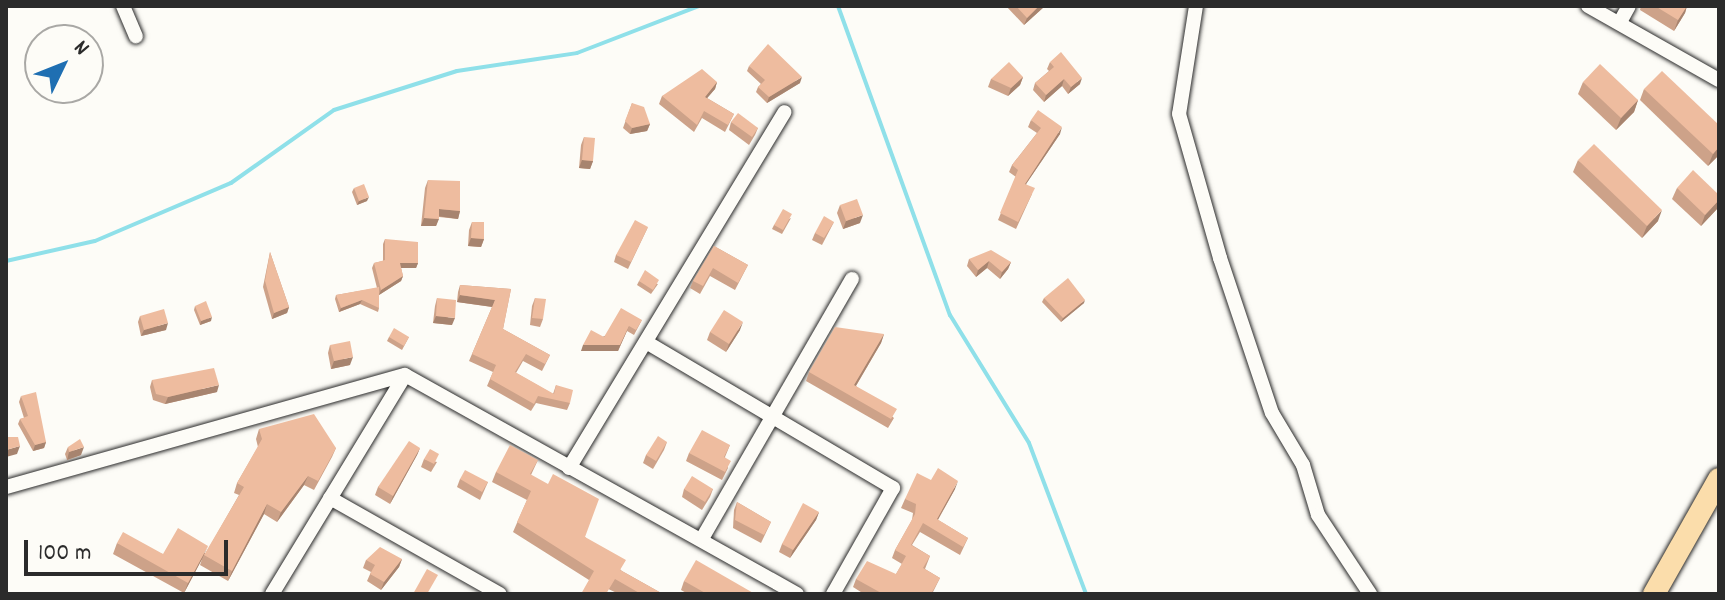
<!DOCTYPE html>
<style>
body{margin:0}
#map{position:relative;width:1725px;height:600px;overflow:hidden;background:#fdfcf7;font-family:Dekko,sans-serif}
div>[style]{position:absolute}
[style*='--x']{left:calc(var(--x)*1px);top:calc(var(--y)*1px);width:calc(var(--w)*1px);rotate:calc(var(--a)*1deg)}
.stream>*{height:4px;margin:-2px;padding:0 2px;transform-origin:2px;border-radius:2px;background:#8fe0e9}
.roads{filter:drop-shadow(0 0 2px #2b2b2b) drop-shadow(0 0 2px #2b2b2b)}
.street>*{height:14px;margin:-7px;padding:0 7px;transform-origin:7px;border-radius:7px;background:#fdfcf7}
.primary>*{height:22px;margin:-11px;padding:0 11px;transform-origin:11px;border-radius:11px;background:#fbddab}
.wall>*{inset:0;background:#cda289}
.shaded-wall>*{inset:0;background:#a7846f}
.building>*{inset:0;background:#eebc9f}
span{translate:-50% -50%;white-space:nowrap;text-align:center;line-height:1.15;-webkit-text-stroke:7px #fdfcf7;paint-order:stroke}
.frame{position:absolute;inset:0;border:8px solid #2b2b2b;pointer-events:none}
.north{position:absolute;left:24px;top:24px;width:80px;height:80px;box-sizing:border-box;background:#fdfcf7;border:2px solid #a9a8a5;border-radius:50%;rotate:47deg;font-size:22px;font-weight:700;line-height:32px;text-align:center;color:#2b2b2b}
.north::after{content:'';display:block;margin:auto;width:28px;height:36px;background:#1f6fb2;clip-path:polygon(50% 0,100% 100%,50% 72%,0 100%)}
.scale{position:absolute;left:24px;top:540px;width:204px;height:36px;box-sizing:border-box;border:4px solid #2b2b2b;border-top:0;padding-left:10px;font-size:24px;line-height:28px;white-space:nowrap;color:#2b2b2b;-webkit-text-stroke:6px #fdfcf7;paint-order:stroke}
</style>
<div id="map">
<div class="stream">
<div style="--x:838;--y:6;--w:329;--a:70.1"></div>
<div style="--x:950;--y:315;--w:150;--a:58.3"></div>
<div style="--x:1029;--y:443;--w:161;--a:69.3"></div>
<div style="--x:6;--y:261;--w:91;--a:-12.7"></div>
<div style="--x:95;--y:241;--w:148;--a:-23.1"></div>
<div style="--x:231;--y:183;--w:126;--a:-35.3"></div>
<div style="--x:334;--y:110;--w:129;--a:-17.6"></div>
<div style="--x:457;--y:71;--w:121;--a:-8.5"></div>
<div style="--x:577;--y:53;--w:131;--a:-21.1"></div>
</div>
<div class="roads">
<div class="street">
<div style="--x:123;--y:6;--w:33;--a:67"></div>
<div style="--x:1196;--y:6;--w:109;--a:98.9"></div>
<div style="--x:1179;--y:114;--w:150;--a:74.1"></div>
<div style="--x:1220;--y:258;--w:163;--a:71.5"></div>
<div style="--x:1272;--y:413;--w:61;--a:59.2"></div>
<div style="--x:1303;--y:465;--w:52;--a:73.3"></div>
<div style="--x:1318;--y:515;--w:95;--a:56.6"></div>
<div style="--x:1588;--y:6;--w:150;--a:29.5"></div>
<div style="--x:1620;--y:22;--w:18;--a:-61"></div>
<div style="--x:646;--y:342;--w:287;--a:30.6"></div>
<div style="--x:893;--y:488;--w:122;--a:119.5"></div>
<div style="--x:569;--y:468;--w:416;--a:-58.8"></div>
<div style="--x:6;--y:487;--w:414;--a:-15.7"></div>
<div style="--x:405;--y:375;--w:449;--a:29.2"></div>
<div style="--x:330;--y:498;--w:195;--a:29.5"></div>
<div style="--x:703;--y:537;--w:298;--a:-60"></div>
<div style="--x:272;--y:594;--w:256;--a:-58.7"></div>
</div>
<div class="primary">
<div style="--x:1654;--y:594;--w:132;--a:-60.5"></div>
</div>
</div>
<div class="wall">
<div style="clip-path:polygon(1006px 6px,1045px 6px,1024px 25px)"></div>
<div style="clip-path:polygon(1641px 6px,1687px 6px,1685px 13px,1674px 31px,1640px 10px)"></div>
<div style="clip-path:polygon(1050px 62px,1080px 84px,1068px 94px,1062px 86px,1044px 102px,1033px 90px,1035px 83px,1049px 71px,1047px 69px)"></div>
<div style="clip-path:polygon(749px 66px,800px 83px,767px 103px,756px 92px,758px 87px,761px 84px,747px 71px)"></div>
<div style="clip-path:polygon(1023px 77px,1020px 85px,1008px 96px,988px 87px,991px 79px)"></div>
<div style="clip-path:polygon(717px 82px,715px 89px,707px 98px,734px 114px,725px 132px,702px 118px,694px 132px,659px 104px,662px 96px)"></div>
<div style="clip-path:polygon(1583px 82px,1638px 100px,1634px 112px,1616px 130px,1578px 94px)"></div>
<div style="clip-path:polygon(1644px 89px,1719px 125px,1719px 155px,1708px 166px,1640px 100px)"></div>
<div style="clip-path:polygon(632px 103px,650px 124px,647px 131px,630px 134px,623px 128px)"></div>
<div style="clip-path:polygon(1031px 120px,1060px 134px,1026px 184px,1032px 194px,1016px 229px,998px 220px,1016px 177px,1009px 172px,1012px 165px,1037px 133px,1028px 127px)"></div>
<div style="clip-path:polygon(731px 122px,758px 128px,755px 135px,749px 145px,729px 130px)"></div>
<div style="clip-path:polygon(584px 137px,593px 161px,590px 169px,579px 168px,581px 145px)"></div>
<div style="clip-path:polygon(1578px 160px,1658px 221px,1642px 238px,1573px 172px)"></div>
<div style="clip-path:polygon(428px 180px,460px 211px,458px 219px,439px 217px,436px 226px,421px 226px,425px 188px)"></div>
<div style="clip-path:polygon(354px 188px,367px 201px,357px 205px,352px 192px)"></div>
<div style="clip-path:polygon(1677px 188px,1719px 195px,1719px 205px,1717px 209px,1701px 226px,1672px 199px)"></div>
<div style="clip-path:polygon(840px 205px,860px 223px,843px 229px,837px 213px)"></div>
<div style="clip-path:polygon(791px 218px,782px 234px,772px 229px,774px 225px)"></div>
<div style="clip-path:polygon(472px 222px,484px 239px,481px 247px,468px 246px,469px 230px)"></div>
<div style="clip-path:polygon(834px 222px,822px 245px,812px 240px,815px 233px)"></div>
<div style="clip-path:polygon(648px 227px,628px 269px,614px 262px,616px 255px)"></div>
<div style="clip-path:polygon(385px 239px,418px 263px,416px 268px,401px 268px,403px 276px,401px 281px,379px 295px,379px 308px,378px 312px,360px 304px,339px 312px,335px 299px,336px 295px,377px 288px,372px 268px,374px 263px,383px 261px,383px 244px)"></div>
<div style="clip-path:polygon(714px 246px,748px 265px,735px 290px,710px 276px,700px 294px,690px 288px,693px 281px)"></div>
<div style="clip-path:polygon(270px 252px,289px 307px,287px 313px,272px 319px,263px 287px)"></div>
<div style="clip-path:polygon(969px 259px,1011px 262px,1008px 269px,1000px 279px,987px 268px,976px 277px,967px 266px)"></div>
<div style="clip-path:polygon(639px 281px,658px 284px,651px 294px,637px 285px)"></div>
<div style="clip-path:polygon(460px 285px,511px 289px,503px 329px,550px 355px,542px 371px,523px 361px,516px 373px,553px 394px,556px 385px,570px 403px,567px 410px,536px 403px,531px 411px,487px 386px,493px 372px,469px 361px,492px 307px,457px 302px,458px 292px)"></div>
<div style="clip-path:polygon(437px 298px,452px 325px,433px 323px,435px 306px)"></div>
<div style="clip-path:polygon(535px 298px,543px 319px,540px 327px,530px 325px,532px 306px)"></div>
<div style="clip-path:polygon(1044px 298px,1084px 303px,1061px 322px,1042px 302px)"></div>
<div style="clip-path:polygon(195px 306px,211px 321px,200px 325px,194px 310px)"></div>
<div style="clip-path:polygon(140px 316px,166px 330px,141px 336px,138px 322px)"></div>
<div style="clip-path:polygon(642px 320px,634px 335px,627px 331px,618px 351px,581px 351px,604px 337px)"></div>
<div style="clip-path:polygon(740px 330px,726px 352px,707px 340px,710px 332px)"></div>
<div style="clip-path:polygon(884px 334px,881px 343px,856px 386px,894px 418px,888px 428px,806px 381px,809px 372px)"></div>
<div style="clip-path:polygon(389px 337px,409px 337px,402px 350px,387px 341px)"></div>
<div style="clip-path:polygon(330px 345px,350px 365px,331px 369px,328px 353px)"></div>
<div style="clip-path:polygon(152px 380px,217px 392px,165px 404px,153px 400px,150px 387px)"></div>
<div style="clip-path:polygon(21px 396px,46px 442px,44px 448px,33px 451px,18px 424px,20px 419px,24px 418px,19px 402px)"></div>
<div style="clip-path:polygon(259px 429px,336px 448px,332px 457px,314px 490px,304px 485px,277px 522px,264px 514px,228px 581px,200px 565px,202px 559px,184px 593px,113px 554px,117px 543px,163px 554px,206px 553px,239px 495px,234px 493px,237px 483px,258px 447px,256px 439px)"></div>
<div style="clip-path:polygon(667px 442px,664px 450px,653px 469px,643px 463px,646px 455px)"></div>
<div style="clip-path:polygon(730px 445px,725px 457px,728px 468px,722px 480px,686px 461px,689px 453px)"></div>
<div style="clip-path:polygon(68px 447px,81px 455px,67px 460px,65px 454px)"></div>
<div style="clip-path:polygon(420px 448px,417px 455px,390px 504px,375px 495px,378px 487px)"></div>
<div style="clip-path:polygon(424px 459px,437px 462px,431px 472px,421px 467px)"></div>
<div style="clip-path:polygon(538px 460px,531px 475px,585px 537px,622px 571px,663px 594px,619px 594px,589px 580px,513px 532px,527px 500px,492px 482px,496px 472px)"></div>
<div style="clip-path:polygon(460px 479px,488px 482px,480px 500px,457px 487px)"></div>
<div style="clip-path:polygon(931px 480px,955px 489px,938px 520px,968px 538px,960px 555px,920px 532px,912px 545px,930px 556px,925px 569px,940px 578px,932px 594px,864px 594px,853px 587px,856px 579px,896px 574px,902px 564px,892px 558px,895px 550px,912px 520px,913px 513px,901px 508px,905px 499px)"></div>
<div style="clip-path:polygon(684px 489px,713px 489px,710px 497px,702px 510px,682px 497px)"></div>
<div style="clip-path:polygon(737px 502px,771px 522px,761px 543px,733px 528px,734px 510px)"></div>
<div style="clip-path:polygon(819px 512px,816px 520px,790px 558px,779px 552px,782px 544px)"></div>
<div style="clip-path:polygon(402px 559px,399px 567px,381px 590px,367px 581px,371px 572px,363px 568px,366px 560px)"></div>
<div style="clip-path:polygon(684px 581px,755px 594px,688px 594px,681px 590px)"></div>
</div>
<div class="shaded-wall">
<div style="clip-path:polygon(1039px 6px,1045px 6px,1024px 25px,1027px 18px)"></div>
<div style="clip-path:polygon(1687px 6px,1685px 13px,1674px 31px,1678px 20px)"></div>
<div style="clip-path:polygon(802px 77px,800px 83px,767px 103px,769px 97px)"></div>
<div style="clip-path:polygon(1023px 77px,1020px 85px,1008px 96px,1011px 88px)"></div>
<div style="clip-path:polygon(1082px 78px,1080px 84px,1068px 94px,1071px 87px)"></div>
<div style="clip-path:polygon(1064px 79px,1062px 86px,1044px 102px,1046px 95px)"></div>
<div style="clip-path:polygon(717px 82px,715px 89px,702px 104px,705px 97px)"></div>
<div style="clip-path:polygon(1638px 100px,1634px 112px,1616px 130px,1621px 118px)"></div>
<div style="clip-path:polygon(650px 124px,647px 131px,630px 134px,632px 128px)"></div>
<div style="clip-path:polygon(1062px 127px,1060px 134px,1022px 190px,1025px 184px)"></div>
<div style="clip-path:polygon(1719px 147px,1719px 155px,1708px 166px,1713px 154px)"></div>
<div style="clip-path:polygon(582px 160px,593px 161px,590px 169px,579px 168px)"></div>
<div style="clip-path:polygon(369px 197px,367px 201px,357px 205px,359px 201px)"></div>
<div style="clip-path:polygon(1719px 200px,1717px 209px,1701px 226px,1705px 215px)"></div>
<div style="clip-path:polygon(439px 209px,460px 211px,458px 219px,437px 216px)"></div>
<div style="clip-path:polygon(1662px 210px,1658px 221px,1642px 238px,1647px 226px)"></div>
<div style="clip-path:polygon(863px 215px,860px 223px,843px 229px,846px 221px)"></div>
<div style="clip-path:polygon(424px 218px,439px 219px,436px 226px,421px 226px)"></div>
<div style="clip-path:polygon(471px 238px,484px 239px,481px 247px,468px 246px)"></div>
<div style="clip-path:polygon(989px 261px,987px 268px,976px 277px,978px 270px)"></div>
<div style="clip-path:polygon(1011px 262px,1008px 269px,1000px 279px,1002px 272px)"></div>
<div style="clip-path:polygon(400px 263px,418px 263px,416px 268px,398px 268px)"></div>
<div style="clip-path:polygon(403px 276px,401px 281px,379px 295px,381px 290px)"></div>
<div style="clip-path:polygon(460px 295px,495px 300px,493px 307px,457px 302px)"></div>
<div style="clip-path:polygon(362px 300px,360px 304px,339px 312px,341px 308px)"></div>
<div style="clip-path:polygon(1085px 300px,1084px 303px,1061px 322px,1063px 318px)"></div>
<div style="clip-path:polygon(289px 307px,287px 313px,272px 319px,274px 313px)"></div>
<div style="clip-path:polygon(436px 316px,455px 318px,452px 325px,433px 323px)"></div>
<div style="clip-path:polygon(212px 317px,211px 321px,200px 325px,201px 321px)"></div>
<div style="clip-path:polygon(743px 322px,740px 330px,726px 352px,729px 344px)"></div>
<div style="clip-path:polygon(168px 323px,166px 330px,141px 336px,144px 330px)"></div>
<div style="clip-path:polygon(629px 326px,618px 351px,581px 351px,583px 345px)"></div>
<div style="clip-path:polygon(884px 334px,881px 343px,851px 394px,854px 385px)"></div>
<div style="clip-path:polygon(353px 357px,350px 365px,331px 369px,334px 361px)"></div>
<div style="clip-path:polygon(219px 385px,217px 392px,165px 404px,168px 397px)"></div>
<div style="clip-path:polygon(46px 442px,44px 448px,33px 451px,35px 445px)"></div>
<div style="clip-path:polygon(20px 446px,17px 454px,6px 457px,6px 450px)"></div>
<div style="clip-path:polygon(84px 447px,81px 455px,67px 460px,69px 452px)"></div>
<div style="clip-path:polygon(420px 448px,417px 455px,390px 504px,393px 496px)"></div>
<div style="clip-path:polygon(308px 476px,304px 485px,277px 522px,281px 512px)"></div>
<div style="clip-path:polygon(958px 481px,955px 489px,933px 528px,937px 519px)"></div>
<div style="clip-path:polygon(267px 504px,264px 514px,228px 581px,232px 571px)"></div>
<div style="clip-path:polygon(819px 512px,816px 520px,790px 558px,793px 550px)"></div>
<div style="clip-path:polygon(208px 546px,202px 559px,184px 593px,188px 583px)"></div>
<div style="clip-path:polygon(402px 559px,399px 567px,381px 590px,384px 582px)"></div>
</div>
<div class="building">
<div style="clip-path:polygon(1016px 6px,1039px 6px,1027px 18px)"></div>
<div style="clip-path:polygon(1655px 6px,1687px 6px,1678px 20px)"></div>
<div style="clip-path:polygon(768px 44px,802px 77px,769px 97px,758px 87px,765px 80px,749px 66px)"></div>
<div style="clip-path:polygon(1061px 52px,1082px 78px,1071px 87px,1064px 79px,1046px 95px,1035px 83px,1054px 67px,1050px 62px)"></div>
<div style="clip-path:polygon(1009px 62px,1023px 77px,1011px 88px,991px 79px)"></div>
<div style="clip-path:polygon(1600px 64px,1638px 100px,1621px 118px,1583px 82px)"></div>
<div style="clip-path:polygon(702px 69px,717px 82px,705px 97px,734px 114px,728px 125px,704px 111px,697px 125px,662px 96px)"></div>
<div style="clip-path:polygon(1662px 71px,1719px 125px,1719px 147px,1713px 154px,1644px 89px)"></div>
<div style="clip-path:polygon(632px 103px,644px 107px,650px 124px,632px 128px,625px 121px)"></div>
<div style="clip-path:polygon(1038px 110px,1062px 127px,1025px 184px,1035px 188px,1018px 222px,1000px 213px,1018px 170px,1012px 165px,1041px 128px,1031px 120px)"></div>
<div style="clip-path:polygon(738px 113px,758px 128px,752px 137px,731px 122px)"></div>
<div style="clip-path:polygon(584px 137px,595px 138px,593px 161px,582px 160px)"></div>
<div style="clip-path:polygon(1594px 144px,1662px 210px,1647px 226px,1578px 160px)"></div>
<div style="clip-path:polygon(1693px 170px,1719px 195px,1719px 200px,1705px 215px,1677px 188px)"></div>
<div style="clip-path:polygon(428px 180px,460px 181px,460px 211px,439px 209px,439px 219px,424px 218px)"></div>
<div style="clip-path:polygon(364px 184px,369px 197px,359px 201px,354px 188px)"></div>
<div style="clip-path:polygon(857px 199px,863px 215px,846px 221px,840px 205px)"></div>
<div style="clip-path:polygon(783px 209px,792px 214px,783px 230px,774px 225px)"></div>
<div style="clip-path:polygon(824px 216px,834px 222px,824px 238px,815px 233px)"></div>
<div style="clip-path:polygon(635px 220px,648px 227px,631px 262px,616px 255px)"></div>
<div style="clip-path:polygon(472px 222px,484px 222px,484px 239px,471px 238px)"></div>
<div style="clip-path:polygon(385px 239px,418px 242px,418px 263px,400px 263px,403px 276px,381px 290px,374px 263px,385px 260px)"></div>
<div style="clip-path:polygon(714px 246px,748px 265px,738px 283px,713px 268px,703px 286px,693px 281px)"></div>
<div style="clip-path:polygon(991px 250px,1011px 262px,1002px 272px,989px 261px,978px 270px,969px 259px)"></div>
<div style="clip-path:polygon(270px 252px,289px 307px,274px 313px,265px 281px)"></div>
<div style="clip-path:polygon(645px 270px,659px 280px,653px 290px,639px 281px)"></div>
<div style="clip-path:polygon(1068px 278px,1085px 300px,1063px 318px,1044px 298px)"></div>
<div style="clip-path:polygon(460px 285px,511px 289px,503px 329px,550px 355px,545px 364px,526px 354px,515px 372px,554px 394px,556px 385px,573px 390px,570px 403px,538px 396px,534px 404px,490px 379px,496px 365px,472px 354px,495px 300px,460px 295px)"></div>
<div style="clip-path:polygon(379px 287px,379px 308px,362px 300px,341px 308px,336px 295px)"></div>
<div style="clip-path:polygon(437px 298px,456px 300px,455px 318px,436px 316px)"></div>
<div style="clip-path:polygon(535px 298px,546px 299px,543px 319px,532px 318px)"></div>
<div style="clip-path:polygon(206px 301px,212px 317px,201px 321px,195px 306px)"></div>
<div style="clip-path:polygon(621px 308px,642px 320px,636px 330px,629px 326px,620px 345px,583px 345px,591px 330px,604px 337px)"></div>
<div style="clip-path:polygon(164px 309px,168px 323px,144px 330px,140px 316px)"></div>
<div style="clip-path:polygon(724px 310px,743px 322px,729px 344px,710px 332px)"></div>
<div style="clip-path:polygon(835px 327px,884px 334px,854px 385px,897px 409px,891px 419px,809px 372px)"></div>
<div style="clip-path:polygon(394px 328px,409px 337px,404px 346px,389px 337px)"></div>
<div style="clip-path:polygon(350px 341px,353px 357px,334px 361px,330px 345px)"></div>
<div style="clip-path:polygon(214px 368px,219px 385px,168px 397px,156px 394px,152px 380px)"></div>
<div style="clip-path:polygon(36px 392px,46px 442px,35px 445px,20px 419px,28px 416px,21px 396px)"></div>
<div style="clip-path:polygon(314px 414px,336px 448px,318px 481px,308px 476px,281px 512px,267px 504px,232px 571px,204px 555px,244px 487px,237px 483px,262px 439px,259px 429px)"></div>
<div style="clip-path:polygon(702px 430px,730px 445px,724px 457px,731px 461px,725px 472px,689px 453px)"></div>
<div style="clip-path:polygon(658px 436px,667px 442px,656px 461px,646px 455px)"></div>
<div style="clip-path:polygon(6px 437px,18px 437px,20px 446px,6px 450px)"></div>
<div style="clip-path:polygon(80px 439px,84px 447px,69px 452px,68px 447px)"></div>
<div style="clip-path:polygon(409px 441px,420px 448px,393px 496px,378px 487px)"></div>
<div style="clip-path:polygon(510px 445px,538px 460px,530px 474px,548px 484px,553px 474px,599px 499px,585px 537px,626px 560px,620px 570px,663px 594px,641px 594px,615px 579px,606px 594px,581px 594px,594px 571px,517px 522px,531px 491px,496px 472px)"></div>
<div style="clip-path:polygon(430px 449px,439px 454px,434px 464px,424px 459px)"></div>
<div style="clip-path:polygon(938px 468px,958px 481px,937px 519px,968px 538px,963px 547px,923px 523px,911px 545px,930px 556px,923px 568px,940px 578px,931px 594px,883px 594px,856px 579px,867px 561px,896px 574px,906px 556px,895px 550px,915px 514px,916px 504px,905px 499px,917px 473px,931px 480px)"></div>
<div style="clip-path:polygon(465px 470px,488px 482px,482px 492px,460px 479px)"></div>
<div style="clip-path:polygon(692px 476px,713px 489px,705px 502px,684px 489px)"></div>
<div style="clip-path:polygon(737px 502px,771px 522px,764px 535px,735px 520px)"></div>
<div style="clip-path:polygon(803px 503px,819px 512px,793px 550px,782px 544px)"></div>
<div style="clip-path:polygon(178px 528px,208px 546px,188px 583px,117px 543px,123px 532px,163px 554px)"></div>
<div style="clip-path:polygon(380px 547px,402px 559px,384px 582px,370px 574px,375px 565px,366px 560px)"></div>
<div style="clip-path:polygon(696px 560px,755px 594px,707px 594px,684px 581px)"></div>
<div style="clip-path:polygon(427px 569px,438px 575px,427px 594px,413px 594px)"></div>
</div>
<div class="frame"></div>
<div class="north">N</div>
<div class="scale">100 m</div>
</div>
